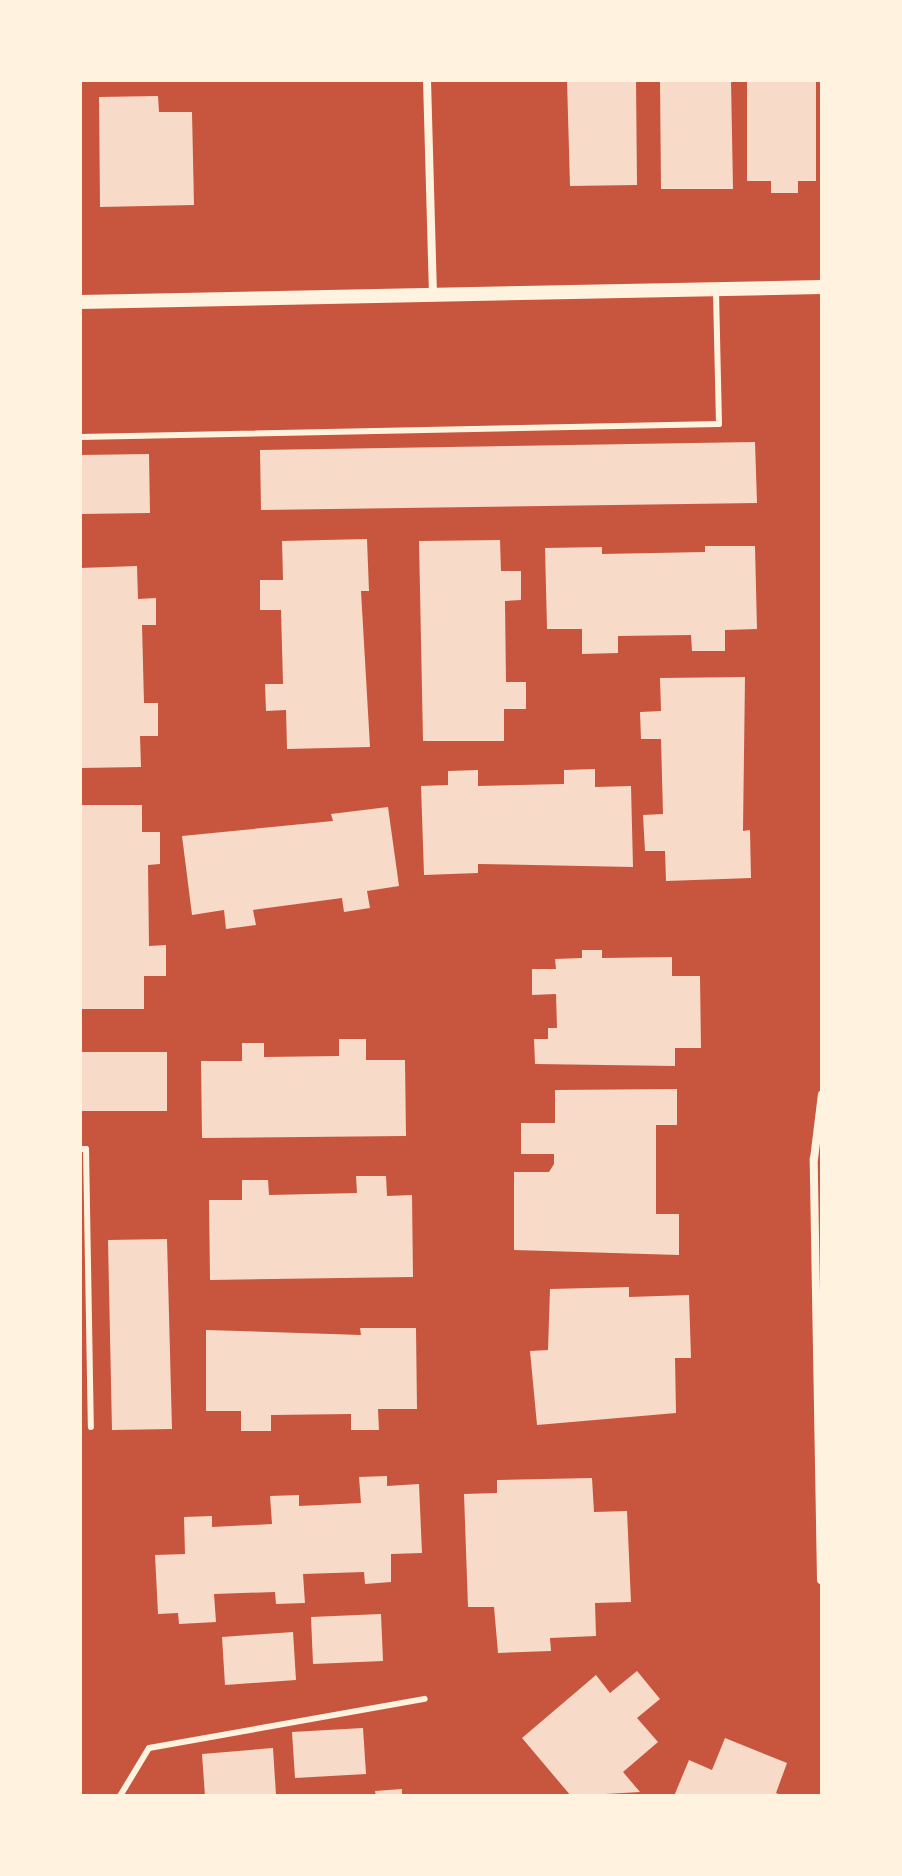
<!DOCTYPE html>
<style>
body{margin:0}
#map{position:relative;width:902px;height:1876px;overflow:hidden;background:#c8553d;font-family:"DejaVu Sans",sans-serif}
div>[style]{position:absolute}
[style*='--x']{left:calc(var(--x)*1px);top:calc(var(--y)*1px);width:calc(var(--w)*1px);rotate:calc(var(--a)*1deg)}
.building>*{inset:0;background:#f7dbc8}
.service>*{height:6px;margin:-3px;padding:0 3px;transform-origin:3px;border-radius:3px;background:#fff3e0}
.minor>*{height:8px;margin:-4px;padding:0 4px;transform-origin:4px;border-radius:4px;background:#fff3e0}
.tertiary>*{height:14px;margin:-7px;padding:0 7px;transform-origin:7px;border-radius:7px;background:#fff3e0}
span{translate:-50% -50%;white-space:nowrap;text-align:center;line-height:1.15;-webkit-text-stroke:6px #fff3e0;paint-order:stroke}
.frame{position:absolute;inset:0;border:82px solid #fff3e0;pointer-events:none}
</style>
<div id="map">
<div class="building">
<div style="clip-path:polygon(567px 80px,636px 80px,637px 185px,570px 186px)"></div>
<div style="clip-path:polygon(660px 80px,731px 80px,733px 189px,661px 189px)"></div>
<div style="clip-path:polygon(747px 80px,816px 80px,816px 181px,798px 181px,798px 193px,771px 193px,771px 181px,747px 181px)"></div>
<div style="clip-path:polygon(158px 96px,159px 112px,192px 112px,194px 205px,100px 207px,99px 97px)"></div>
<div style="clip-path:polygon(755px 442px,757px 503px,261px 510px,260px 450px)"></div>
<div style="clip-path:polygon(149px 454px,150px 513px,80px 514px,80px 455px)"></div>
<div style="clip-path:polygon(367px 539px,369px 591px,361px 591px,370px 747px,287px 749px,286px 710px,266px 711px,265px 684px,283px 684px,281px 610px,260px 610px,260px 580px,283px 580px,282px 541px)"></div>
<div style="clip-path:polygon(500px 540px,501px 571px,521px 571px,521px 600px,505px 601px,506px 682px,526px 682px,526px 709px,504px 709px,504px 741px,423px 741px,419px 541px)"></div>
<div style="clip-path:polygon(705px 546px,755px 546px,757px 629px,725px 630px,725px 651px,692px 651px,691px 635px,618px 636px,618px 653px,582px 654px,582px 629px,547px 629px,545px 548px,602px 547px,602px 554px,705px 552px)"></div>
<div style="clip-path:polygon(137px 566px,138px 599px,156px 598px,156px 625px,142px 625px,144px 703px,158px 703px,158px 736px,140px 736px,141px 767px,80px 768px,80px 568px)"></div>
<div style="clip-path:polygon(745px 677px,743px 831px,750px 830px,751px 878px,666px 881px,665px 851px,645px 851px,643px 815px,663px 814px,661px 739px,641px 739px,640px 712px,661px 711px,660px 678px)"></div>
<div style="clip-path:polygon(595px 769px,595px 787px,631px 786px,633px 867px,478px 864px,478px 873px,424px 875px,421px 786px,448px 785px,448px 771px,478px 770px,478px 786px,564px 784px,564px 770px)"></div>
<div style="clip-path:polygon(80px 805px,142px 805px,142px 832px,160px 832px,160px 864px,148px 865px,149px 946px,166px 945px,166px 976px,144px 976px,144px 1009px,80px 1009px)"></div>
<div style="clip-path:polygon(388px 807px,399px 886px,367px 891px,370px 908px,344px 912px,342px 898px,253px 910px,256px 925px,226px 929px,224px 910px,192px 915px,182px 836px,333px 821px,331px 814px)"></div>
<div style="clip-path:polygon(582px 950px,602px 950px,602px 958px,672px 957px,672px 976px,700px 976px,701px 1048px,675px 1048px,675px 1066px,535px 1064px,534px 1039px,548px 1039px,548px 1028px,557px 1028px,556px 994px,532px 995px,532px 969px,556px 969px,555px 959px,582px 958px)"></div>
<div style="clip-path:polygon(339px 1039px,366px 1039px,366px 1060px,405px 1060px,406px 1136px,202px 1138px,201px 1061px,242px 1061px,242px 1043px,264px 1043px,264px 1057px,339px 1056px)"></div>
<div style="clip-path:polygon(80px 1052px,167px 1052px,167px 1111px,80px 1111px)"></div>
<div style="clip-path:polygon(677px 1089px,677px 1125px,656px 1125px,656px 1214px,679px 1214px,679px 1255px,514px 1250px,514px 1172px,549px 1172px,554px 1164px,554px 1154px,521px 1154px,521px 1123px,555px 1123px,555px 1090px)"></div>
<div style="clip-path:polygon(356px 1176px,386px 1176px,387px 1196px,412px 1195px,413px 1277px,210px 1280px,209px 1200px,242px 1200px,242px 1180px,268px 1180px,269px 1195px,357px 1193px)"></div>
<div style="clip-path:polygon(167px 1239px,172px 1429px,112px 1430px,108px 1240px)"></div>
<div style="clip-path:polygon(629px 1287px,629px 1297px,689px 1295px,691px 1358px,675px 1358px,676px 1413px,537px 1425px,530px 1351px,548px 1350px,550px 1289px)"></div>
<div style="clip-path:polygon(360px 1328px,416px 1328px,417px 1409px,378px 1409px,379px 1430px,351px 1430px,351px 1414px,271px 1415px,271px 1431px,241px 1431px,241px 1411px,206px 1411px,206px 1330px,361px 1335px)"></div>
<div style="clip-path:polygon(387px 1476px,387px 1486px,419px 1484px,422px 1553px,391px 1554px,391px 1582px,365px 1584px,364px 1572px,303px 1574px,305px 1603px,276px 1604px,275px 1592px,214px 1594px,216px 1622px,179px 1624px,178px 1613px,158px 1614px,155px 1555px,185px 1554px,184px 1517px,212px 1516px,212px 1527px,272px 1524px,270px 1496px,299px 1495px,299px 1506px,361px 1503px,359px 1477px)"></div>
<div style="clip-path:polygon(592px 1478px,594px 1512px,627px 1511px,631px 1602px,595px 1603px,596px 1636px,550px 1638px,551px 1651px,498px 1653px,494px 1607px,468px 1607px,464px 1494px,497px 1493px,497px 1480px)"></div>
<div style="clip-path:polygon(381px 1614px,383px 1661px,313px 1664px,311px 1617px)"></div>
<div style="clip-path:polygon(293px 1632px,296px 1680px,225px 1685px,222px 1637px)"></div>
<div style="clip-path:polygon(637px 1671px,660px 1699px,637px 1718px,658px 1742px,623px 1772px,640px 1792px,571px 1796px,522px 1738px,596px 1675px,610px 1693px)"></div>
<div style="clip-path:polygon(363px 1728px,366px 1774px,295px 1778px,292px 1732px)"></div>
<div style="clip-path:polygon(725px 1738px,787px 1763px,776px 1793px,784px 1796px,674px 1796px,689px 1760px,712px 1770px)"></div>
<div style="clip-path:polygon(273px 1748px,276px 1795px,205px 1796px,202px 1754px)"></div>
<div style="clip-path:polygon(402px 1789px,402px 1796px,376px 1796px,375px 1791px)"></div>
</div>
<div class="service">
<div style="--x:80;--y:437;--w:639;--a:-1.17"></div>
<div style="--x:719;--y:424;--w:134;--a:-91.3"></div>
<div style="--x:80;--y:1149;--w:6;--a:0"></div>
<div style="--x:86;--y:1149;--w:278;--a:89"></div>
<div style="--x:120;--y:1796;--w:56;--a:-58.9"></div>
<div style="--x:149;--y:1748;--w:280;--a:-10.1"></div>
</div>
<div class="minor">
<div style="--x:427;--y:80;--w:216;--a:88.4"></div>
<div style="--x:821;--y:1580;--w:421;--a:-91"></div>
<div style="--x:814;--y:1159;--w:65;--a:-83"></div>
</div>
<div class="tertiary">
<div style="--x:80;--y:302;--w:742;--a:-1.16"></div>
</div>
<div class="frame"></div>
</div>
